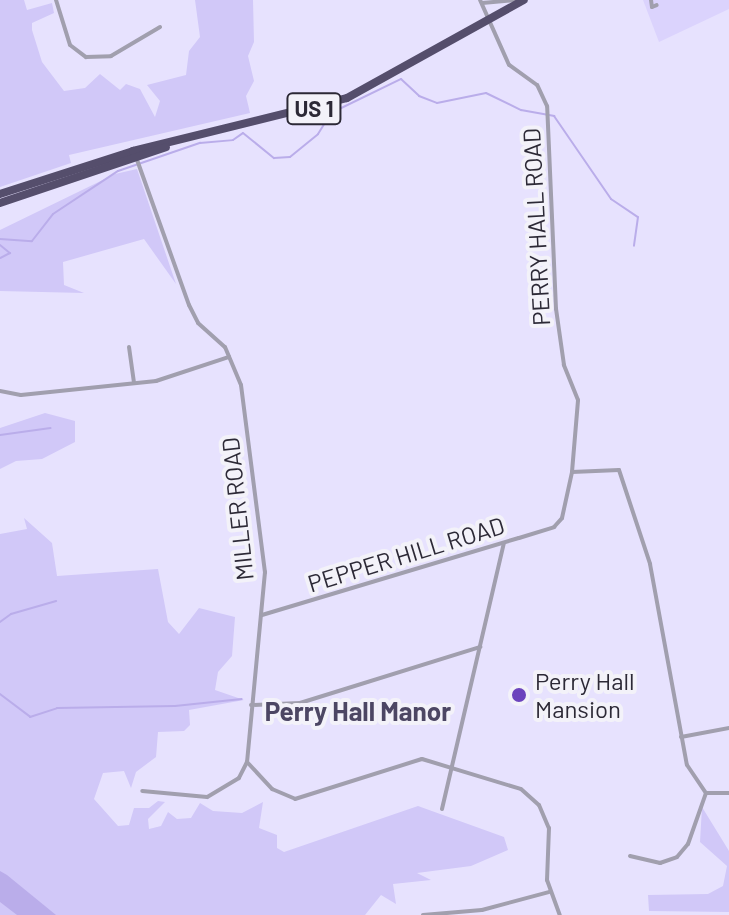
<!DOCTYPE html>
<style>
body{margin:0}
#map{position:relative;width:729px;height:915px;overflow:hidden;background:#e7e2fe;font-family:Barlow,sans-serif}
div>[style]{position:absolute}
[style*='--x']{left:calc(var(--x)*1px);top:calc(var(--y)*1px);width:calc(var(--w)*1px);rotate:calc(var(--a)*1deg)}
.built>*{inset:0;background:#dbd3fd}
.green>*{inset:0;background:#d1c8f8}
.water>*{inset:0;background:#baadea}
.stream>*{height:2px;margin:-1px;padding:0 1px;transform-origin:1px;border-radius:1px;background:#baadea}
.street>*{height:4px;margin:-2px;padding:0 2px;transform-origin:2px;border-radius:2px;background:#a19fae}
.highway>*{height:8px;margin:-4px;padding:0 4px;transform-origin:4px;border-radius:4px;background:#554e6c}
.dots>*{width:22px;height:22px;translate:-50% -50%;box-sizing:border-box;border:4px solid #f3f2f9;border-radius:50%}
span{translate:-50% -50%;white-space:nowrap;text-align:center;line-height:1.15;-webkit-text-stroke:8px #f3f2f9;paint-order:stroke}
.shield-label span{padding:2px 6px;background:#f3f2f9;border:2px solid;border-radius:6px;-webkit-text-stroke-width:0}
.shield-label{font-size:22px;color:#2c2936;font-weight:700}
.street-label{font-size:24px;color:#2c2936}
.poi-label{font-size:24px;color:#2c2936}
.left{translate:0 -50%;text-align:left}
.neighbourhood-label{font-size:26px;color:#4c4663;font-weight:700}
</style>
<div id="map">
<div class="built">
<div style="clip-path:polygon(643px 0,729px 0,729px 9px,659px 42px)"></div>
</div>
<div class="green">
<div style="clip-path:polygon(0 0,24px 0,27px 10px,52px 3px,54px 13px,32px 23px,32px 30px,42px 62px,64px 91px,85px 88px,100px 74px,120px 90px,126px 84px,140px 89px,155px 117px,160px 101px,147px 85px,186px 75px,189px 51px,200px 37px,195px 0,253px 0,254px 42px,248px 56px,254px 81px,246px 96px,250px 113px,69px 155px,71px 163px,0 187px)"></div>
<div style="clip-path:polygon(137px 169px,176px 284px,144px 239px,63px 262px,64px 285px,84px 293px,0 291px,0 230px,115px 174px)"></div>
<div style="clip-path:polygon(45px 413px,75px 421px,75px 442px,42px 459px,16px 461px,0 469px,0 428px)"></div>
<div style="clip-path:polygon(24px 518px,52px 543px,57px 576px,158px 569px,168px 622px,179px 634px,199px 608px,235px 617px,232px 656px,218px 672px,215px 690px,244px 700px,189px 710px,190px 725px,184px 731px,158px 732px,156px 757px,136px 772px,131px 788px,124px 771px,103px 773px,94px 799px,118px 826px,129px 825px,134px 808px,149px 808px,158px 801px,165px 802px,148px 819px,149px 829px,161px 826px,168px 812px,177px 819px,191px 818px,200px 803px,213px 811px,242px 813px,263px 802px,259px 828px,277px 835px,277px 848px,284px 852px,418px 806px,504px 837px,508px 850px,471px 866px,417px 873px,431px 880px,393px 884px,396px 904px,381px 895px,365px 915px,0 915px,0 534px,27px 529px)"></div>
<div style="clip-path:polygon(702px 807px,729px 851px,729px 912px,649px 911px,648px 895px,708px 894px,723px 886px,727px 866px,700px 842px)"></div>
</div>
<div class="water">
<div style="clip-path:polygon(0 871px,7px 875px,56px 915px,17px 915px,0 902px)"></div>
</div>
<div class="stream">
<div style="--x:0;--y:239;--w:32;--a:4"></div>
<div style="--x:32;--y:241;--w:34;--a:-52"></div>
<div style="--x:53;--y:214;--w:78;--a:-33.5"></div>
<div style="--x:118;--y:171;--w:87;--a:-18.9"></div>
<div style="--x:200;--y:143;--w:33;--a:-5"></div>
<div style="--x:233;--y:140;--w:12;--a:-35"></div>
<div style="--x:243;--y:133;--w:40;--a:39"></div>
<div style="--x:274;--y:158;--w:16;--a:-4"></div>
<div style="--x:290;--y:157;--w:36;--a:-39"></div>
<div style="--x:318;--y:134;--w:25;--a:-58"></div>
<div style="--x:331;--y:113;--w:78;--a:-25.9"></div>
<div style="--x:401;--y:79;--w:25;--a:43"></div>
<div style="--x:419;--y:96;--w:19;--a:21"></div>
<div style="--x:437;--y:103;--w:50;--a:-11.5"></div>
<div style="--x:486;--y:93;--w:39;--a:26"></div>
<div style="--x:521;--y:110;--w:34;--a:10"></div>
<div style="--x:554;--y:116;--w:101;--a:55.5"></div>
<div style="--x:611;--y:199;--w:32;--a:34"></div>
<div style="--x:638;--y:217;--w:29;--a:98"></div>
<div style="--x:0;--y:245;--w:13;--a:39"></div>
<div style="--x:10;--y:253;--w:11;--a:153"></div>
<div style="--x:0;--y:435;--w:51;--a:-7.8"></div>
<div style="--x:0;--y:622;--w:14;--a:-36"></div>
<div style="--x:11;--y:614;--w:47;--a:-16.1"></div>
<div style="--x:0;--y:694;--w:38;--a:37"></div>
<div style="--x:30;--y:717;--w:28;--a:-18"></div>
<div style="--x:57;--y:708;--w:118;--a:-1"></div>
<div style="--x:175;--y:706;--w:67;--a:-6"></div>
</div>
<div class="street">
<div style="--x:56;--y:0;--w:47;--a:72.7"></div>
<div style="--x:70;--y:45;--w:20;--a:37"></div>
<div style="--x:86;--y:57;--w:25;--a:-2"></div>
<div style="--x:111;--y:56;--w:57;--a:-30.6"></div>
<div style="--x:651;--y:0;--w:7;--a:82"></div>
<div style="--x:652;--y:7;--w:5;--a:-22"></div>
<div style="--x:482;--y:3;--w:36;--a:-5"></div>
<div style="--x:136;--y:157;--w:157;--a:70.3"></div>
<div style="--x:189;--y:305;--w:20;--a:63"></div>
<div style="--x:198;--y:323;--w:36;--a:42"></div>
<div style="--x:225;--y:347;--w:41;--a:67.2"></div>
<div style="--x:241;--y:385;--w:189;--a:82.7"></div>
<div style="--x:265;--y:572;--w:191;--a:95.4"></div>
<div style="--x:247;--y:762;--w:18;--a:117"></div>
<div style="--x:239;--y:778;--w:37;--a:149"></div>
<div style="--x:207;--y:797;--w:65;--a:-174.7"></div>
<div style="--x:129;--y:347;--w:35;--a:82"></div>
<div style="--x:0;--y:391;--w:21;--a:11"></div>
<div style="--x:21;--y:395;--w:136;--a:-5.9"></div>
<div style="--x:156;--y:381;--w:77;--a:-18.2"></div>
<div style="--x:572;--y:472;--w:47;--a:-2.4"></div>
<div style="--x:619;--y:470;--w:99;--a:71.7"></div>
<div style="--x:650;--y:564;--w:204;--a:79.6"></div>
<div style="--x:687;--y:765;--w:34;--a:56"></div>
<div style="--x:706;--y:793;--w:23;--a:0"></div>
<div style="--x:262;--y:615;--w:268;--a:-16.7"></div>
<div style="--x:519;--y:538;--w:37;--a:-17"></div>
<div style="--x:554;--y:527;--w:12;--a:-48"></div>
<div style="--x:562;--y:518;--w:47;--a:-77.7"></div>
<div style="--x:572;--y:472;--w:72;--a:-85.2"></div>
<div style="--x:578;--y:400;--w:38;--a:-112"></div>
<div style="--x:564;--y:365;--w:57;--a:-98.1"></div>
<div style="--x:556;--y:309;--w:203;--a:-92.5"></div>
<div style="--x:547;--y:106;--w:23;--a:-115"></div>
<div style="--x:537;--y:85;--w:34;--a:-144"></div>
<div style="--x:509;--y:65;--w:71;--a:-114"></div>
<div style="--x:251;--y:705;--w:49;--a:-2.3"></div>
<div style="--x:300;--y:703;--w:189;--a:-17.3"></div>
<div style="--x:681;--y:737;--w:49;--a:-10.6"></div>
<div style="--x:247;--y:762;--w:37;--a:47"></div>
<div style="--x:272;--y:789;--w:25;--a:23"></div>
<div style="--x:295;--y:799;--w:133;--a:-17.5"></div>
<div style="--x:422;--y:759;--w:103;--a:16.9"></div>
<div style="--x:521;--y:789;--w:24;--a:42"></div>
<div style="--x:539;--y:805;--w:25;--a:67"></div>
<div style="--x:549;--y:828;--w:52;--a:92.2"></div>
<div style="--x:547;--y:880;--w:37;--a:70"></div>
<div style="--x:442;--y:809;--w:273;--a:-76.9"></div>
<div style="--x:630;--y:856;--w:31;--a:13"></div>
<div style="--x:660;--y:863;--w:18;--a:-19"></div>
<div style="--x:677;--y:857;--w:17;--a:-50"></div>
<div style="--x:688;--y:844;--w:54;--a:-70.6"></div>
<div style="--x:423;--y:915;--w:59;--a:-4.8"></div>
<div style="--x:482;--y:910;--w:69;--a:-15"></div>
</div>
<div class="highway">
<div style="--x:0;--y:194;--w:140;--a:-17.9"></div>
<div style="--x:133;--y:151;--w:220;--a:-13.9"></div>
<div style="--x:347;--y:98;--w:202;--a:-29"></div>
<div style="--x:0;--y:203;--w:175;--a:-18.6"></div>
</div>
<div class="dots">
<div style="left:519px;top:695px;background:#6c44bd"></div>
</div>
<div class="shield-label">
<span style="left:314px;top:109px">US 1</span>
</div>
<div class="street-label">
<span style="left:536px;top:227px;rotate:-93deg">PERRY HALL ROAD</span>
<span style="left:237px;top:509px;rotate:-96deg">MILLER ROAD</span>
<span style="left:406px;top:554px;rotate:-17deg">PEPPER HILL ROAD</span>
</div>
<div class="poi-label">
<span class="left" style="left:535px;top:695px">Perry Hall<br>Mansion</span>
</div>
<div class="neighbourhood-label">
<span style="left:358px;top:711px">Perry Hall Manor</span>
</div>
</div>
